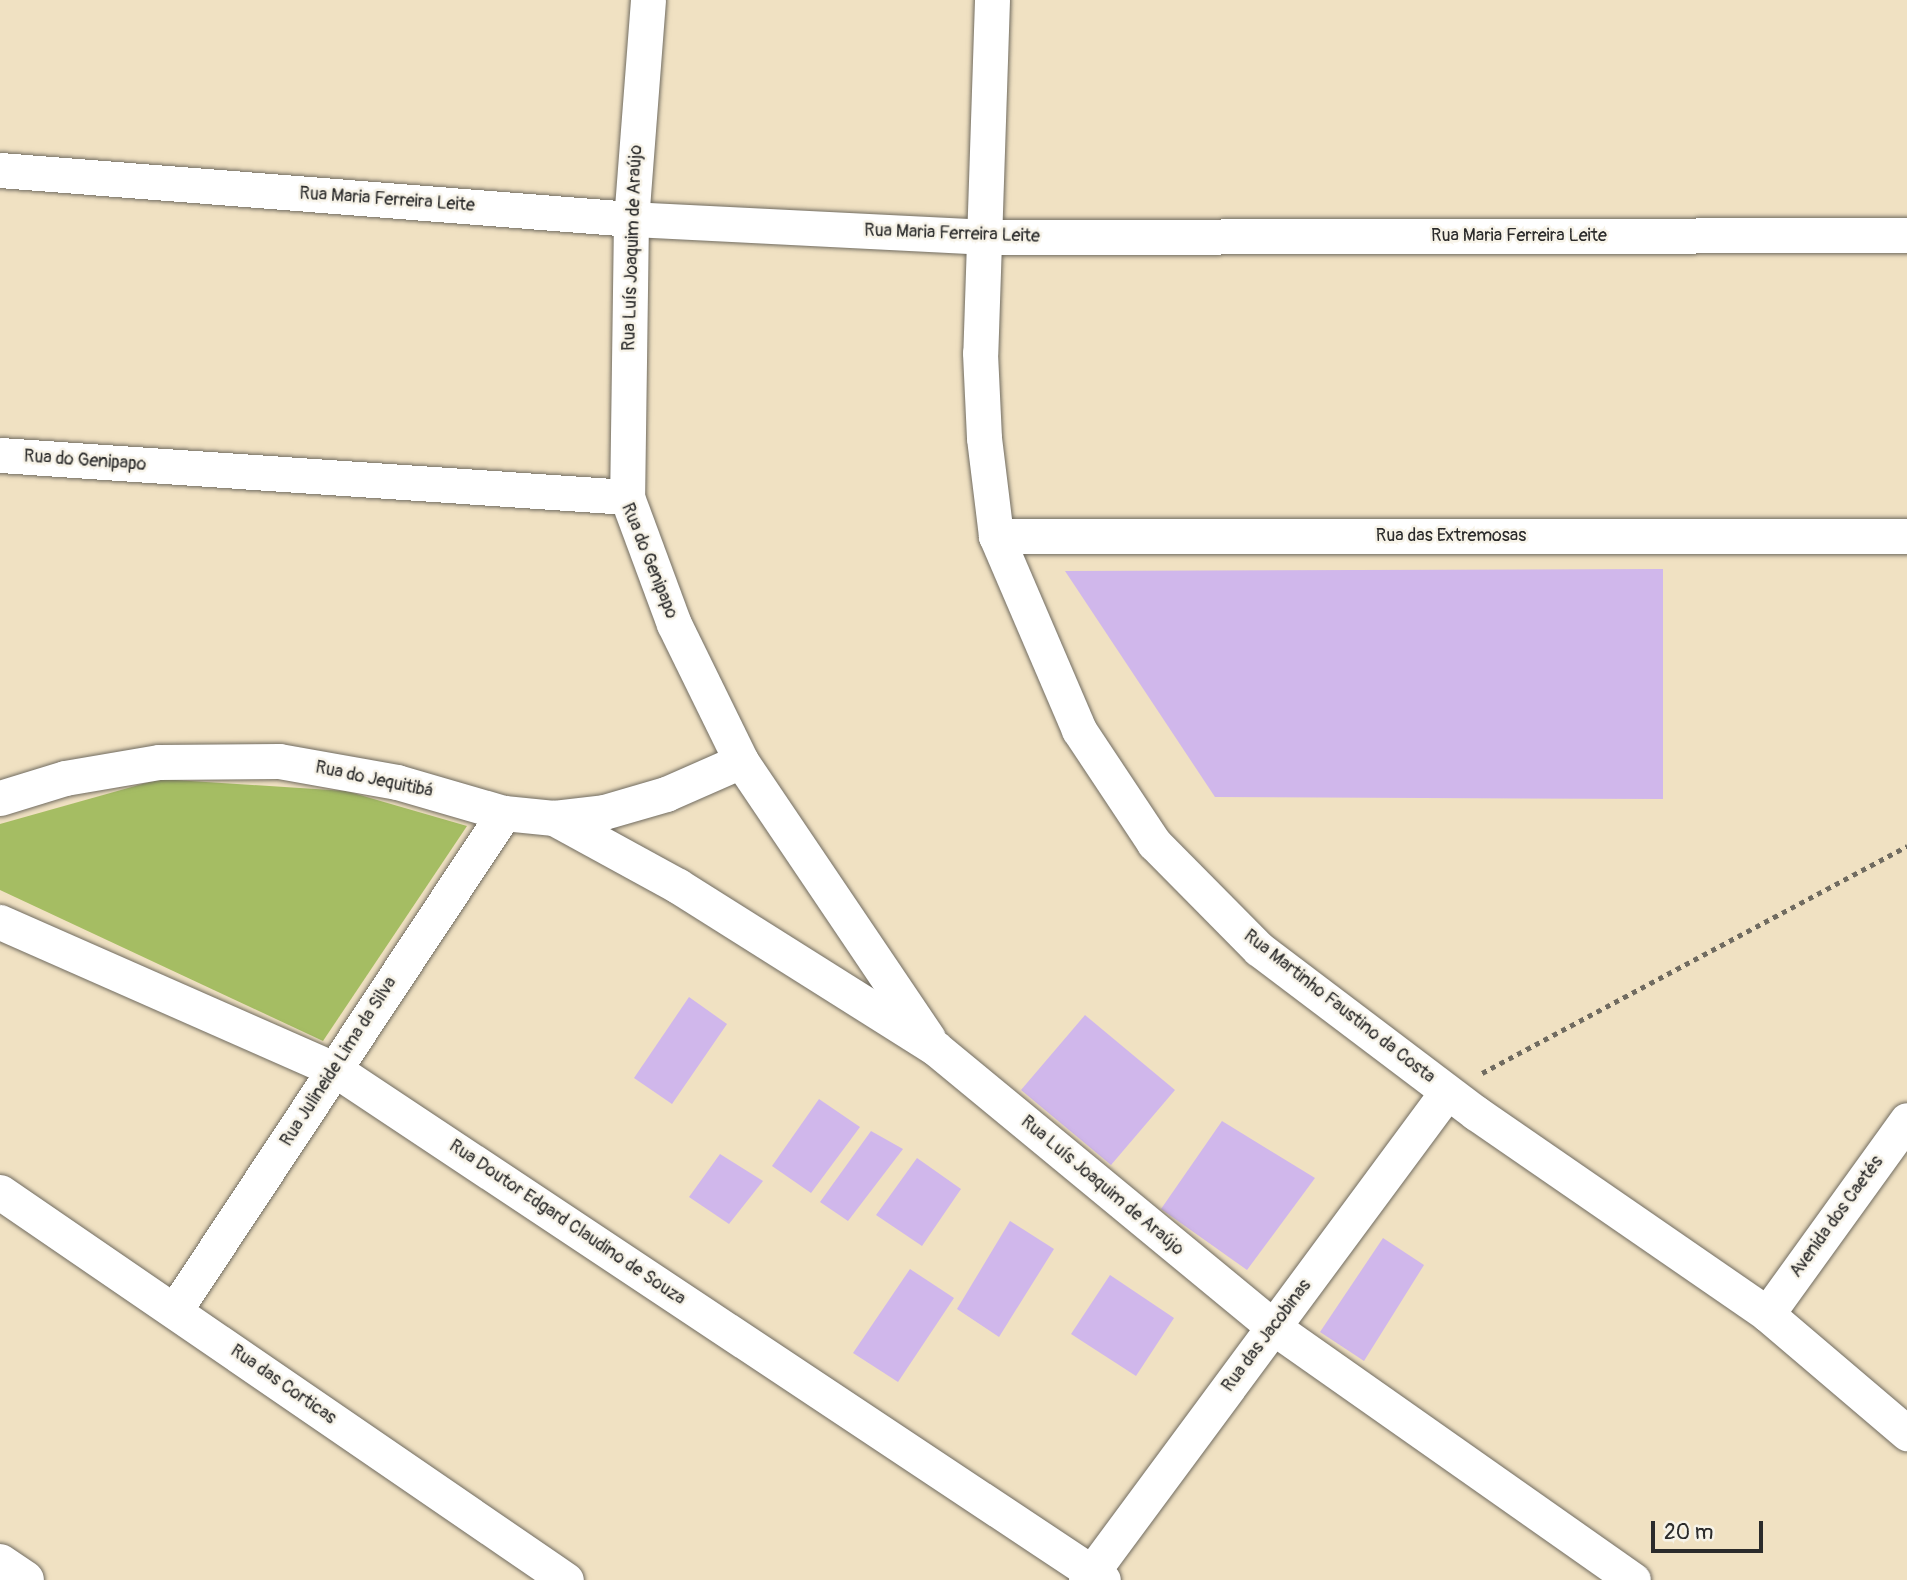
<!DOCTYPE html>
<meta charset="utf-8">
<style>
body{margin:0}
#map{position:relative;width:1907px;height:1580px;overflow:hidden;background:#f0e1c2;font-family:Pangolin,sans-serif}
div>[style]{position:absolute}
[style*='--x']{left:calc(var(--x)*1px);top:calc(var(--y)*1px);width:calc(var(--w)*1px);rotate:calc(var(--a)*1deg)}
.green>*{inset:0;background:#a5bd63}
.building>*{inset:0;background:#d0b7eb}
.path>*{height:4.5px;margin-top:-2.25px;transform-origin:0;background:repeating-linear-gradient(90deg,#706b60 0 5px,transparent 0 10px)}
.roads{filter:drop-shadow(0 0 2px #706b60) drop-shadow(0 0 2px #706b60)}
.street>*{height:35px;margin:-17.5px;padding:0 17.5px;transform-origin:17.5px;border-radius:17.5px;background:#fff}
.secondary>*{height:38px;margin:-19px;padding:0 19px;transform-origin:19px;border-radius:19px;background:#fff}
span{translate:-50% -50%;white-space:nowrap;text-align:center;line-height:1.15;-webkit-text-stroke:5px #f7f3e8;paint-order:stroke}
.street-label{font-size:18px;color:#2b2b2b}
.scale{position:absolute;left:1651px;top:1521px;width:112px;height:32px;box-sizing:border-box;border:4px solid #2b2b2b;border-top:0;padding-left:9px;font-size:21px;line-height:24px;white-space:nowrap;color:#2b2b2b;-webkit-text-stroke:5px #f7f3e8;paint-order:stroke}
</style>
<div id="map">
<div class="green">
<div style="clip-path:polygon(160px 779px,346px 791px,467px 826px,323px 1041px,0 890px,0 824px)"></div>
</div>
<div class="building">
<div style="clip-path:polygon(1663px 569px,1663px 799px,1215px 797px,1065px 571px)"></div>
<div style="clip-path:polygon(689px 997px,727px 1024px,672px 1104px,634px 1078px)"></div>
<div style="clip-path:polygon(1085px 1015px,1175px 1090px,1111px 1165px,1021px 1090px)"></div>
<div style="clip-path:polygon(819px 1099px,860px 1127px,811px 1193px,772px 1166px)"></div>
<div style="clip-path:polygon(1222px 1121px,1315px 1178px,1247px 1270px,1161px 1209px)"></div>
<div style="clip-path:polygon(871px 1131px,903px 1149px,848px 1221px,820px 1202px)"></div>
<div style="clip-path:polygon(720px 1154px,763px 1181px,729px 1224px,689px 1197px)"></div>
<div style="clip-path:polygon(917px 1158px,961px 1189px,922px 1246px,876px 1215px)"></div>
<div style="clip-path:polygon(1010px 1221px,1054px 1249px,999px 1337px,957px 1309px)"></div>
<div style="clip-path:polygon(1383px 1238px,1424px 1265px,1364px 1361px,1320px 1332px)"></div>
<div style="clip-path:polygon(910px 1269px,954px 1298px,898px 1382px,853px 1353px)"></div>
<div style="clip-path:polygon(1110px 1275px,1174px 1318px,1136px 1376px,1071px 1334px)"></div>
</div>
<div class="path">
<div style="--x:1482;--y:1073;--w:482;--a:-28.1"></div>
</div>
<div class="roads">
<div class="street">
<div style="--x:648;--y:0;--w:220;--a:94.4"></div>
<div style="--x:631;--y:219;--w:278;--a:90.8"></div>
<div style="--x:627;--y:497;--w:135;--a:69.7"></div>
<div style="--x:674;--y:624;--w:153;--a:63.9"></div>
<div style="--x:741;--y:761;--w:334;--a:56"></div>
<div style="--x:992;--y:0;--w:353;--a:91.9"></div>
<div style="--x:980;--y:353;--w:85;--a:87.3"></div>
<div style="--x:984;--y:438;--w:99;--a:83"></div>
<div style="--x:996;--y:536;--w:211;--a:66.8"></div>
<div style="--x:1079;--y:730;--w:136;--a:56.4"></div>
<div style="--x:1154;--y:843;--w:149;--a:45.3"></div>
<div style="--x:1259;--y:949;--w:272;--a:37.1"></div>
<div style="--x:1476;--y:1113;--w:354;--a:34.6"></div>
<div style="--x:1767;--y:1314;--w:184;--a:40.4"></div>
<div style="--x:0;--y:170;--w:633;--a:4.44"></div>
<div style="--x:631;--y:219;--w:355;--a:2.9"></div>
<div style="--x:986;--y:237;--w:921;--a:-0.12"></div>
<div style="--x:0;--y:455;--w:628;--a:3.83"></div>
<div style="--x:996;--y:536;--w:911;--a:0"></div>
<div style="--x:0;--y:798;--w:68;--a:-17.1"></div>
<div style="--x:65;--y:778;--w:95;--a:-9.7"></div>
<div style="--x:159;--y:762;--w:120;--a:-0.5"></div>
<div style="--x:279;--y:761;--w:120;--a:10.1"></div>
<div style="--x:397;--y:782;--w:111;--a:16.2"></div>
<div style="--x:504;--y:813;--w:50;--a:5.7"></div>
<div style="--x:554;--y:818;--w:50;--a:-6.8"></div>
<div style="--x:604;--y:812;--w:65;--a:-16.2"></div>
<div style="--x:666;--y:794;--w:82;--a:-23.7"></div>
<div style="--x:554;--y:818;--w:141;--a:28.7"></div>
<div style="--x:678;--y:886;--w:304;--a:32.2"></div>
<div style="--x:935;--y:1048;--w:438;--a:39.5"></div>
<div style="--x:1273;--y:1327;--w:440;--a:35.1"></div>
<div style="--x:0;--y:922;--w:365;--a:23.8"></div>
<div style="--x:334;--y:1069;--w:923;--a:33.6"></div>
<div style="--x:0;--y:1192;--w:686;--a:34.43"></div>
<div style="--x:175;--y:1310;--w:596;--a:-56.5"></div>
<div style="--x:1767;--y:1314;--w:239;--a:-54.2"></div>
<div style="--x:1086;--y:1580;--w:607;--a:-53.51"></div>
</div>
<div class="secondary">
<div style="--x:0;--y:1563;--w:30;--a:34"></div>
</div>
</div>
<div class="street-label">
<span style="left:387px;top:200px;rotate:4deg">Rua Maria Ferreira Leite</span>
<span style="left:952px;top:234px;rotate:2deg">Rua Maria Ferreira Leite</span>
<span style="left:1519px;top:236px">Rua Maria Ferreira Leite</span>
<span style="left:633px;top:248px;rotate:-88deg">Rua Luís Joaquim de Araújo</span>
<span style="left:85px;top:461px;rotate:4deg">Rua do Genipapo</span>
<span style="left:1451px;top:536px">Rua das Extremosas</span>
<span style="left:649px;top:561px;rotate:68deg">Rua do Genipapo</span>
<span style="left:374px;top:780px;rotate:12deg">Rua do Jequitibá</span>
<span style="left:1339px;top:1007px;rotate:38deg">Rua Martinho Faustino da Costa</span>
<span style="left:339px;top:1062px;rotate:-57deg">Rua Julineide Lima da Silva</span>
<span style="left:1102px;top:1186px;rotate:40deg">Rua Luís Joaquim de Araújo</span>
<span style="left:1837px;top:1217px;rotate:-54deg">Avenida dos Caetés</span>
<span style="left:567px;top:1223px;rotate:34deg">Rua Doutor Edgard Claudino de Souza</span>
<span style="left:1267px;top:1336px;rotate:-53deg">Rua das Jacobinas</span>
<span style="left:283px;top:1385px;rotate:35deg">Rua das Corticas</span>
</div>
<div class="scale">20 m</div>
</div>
